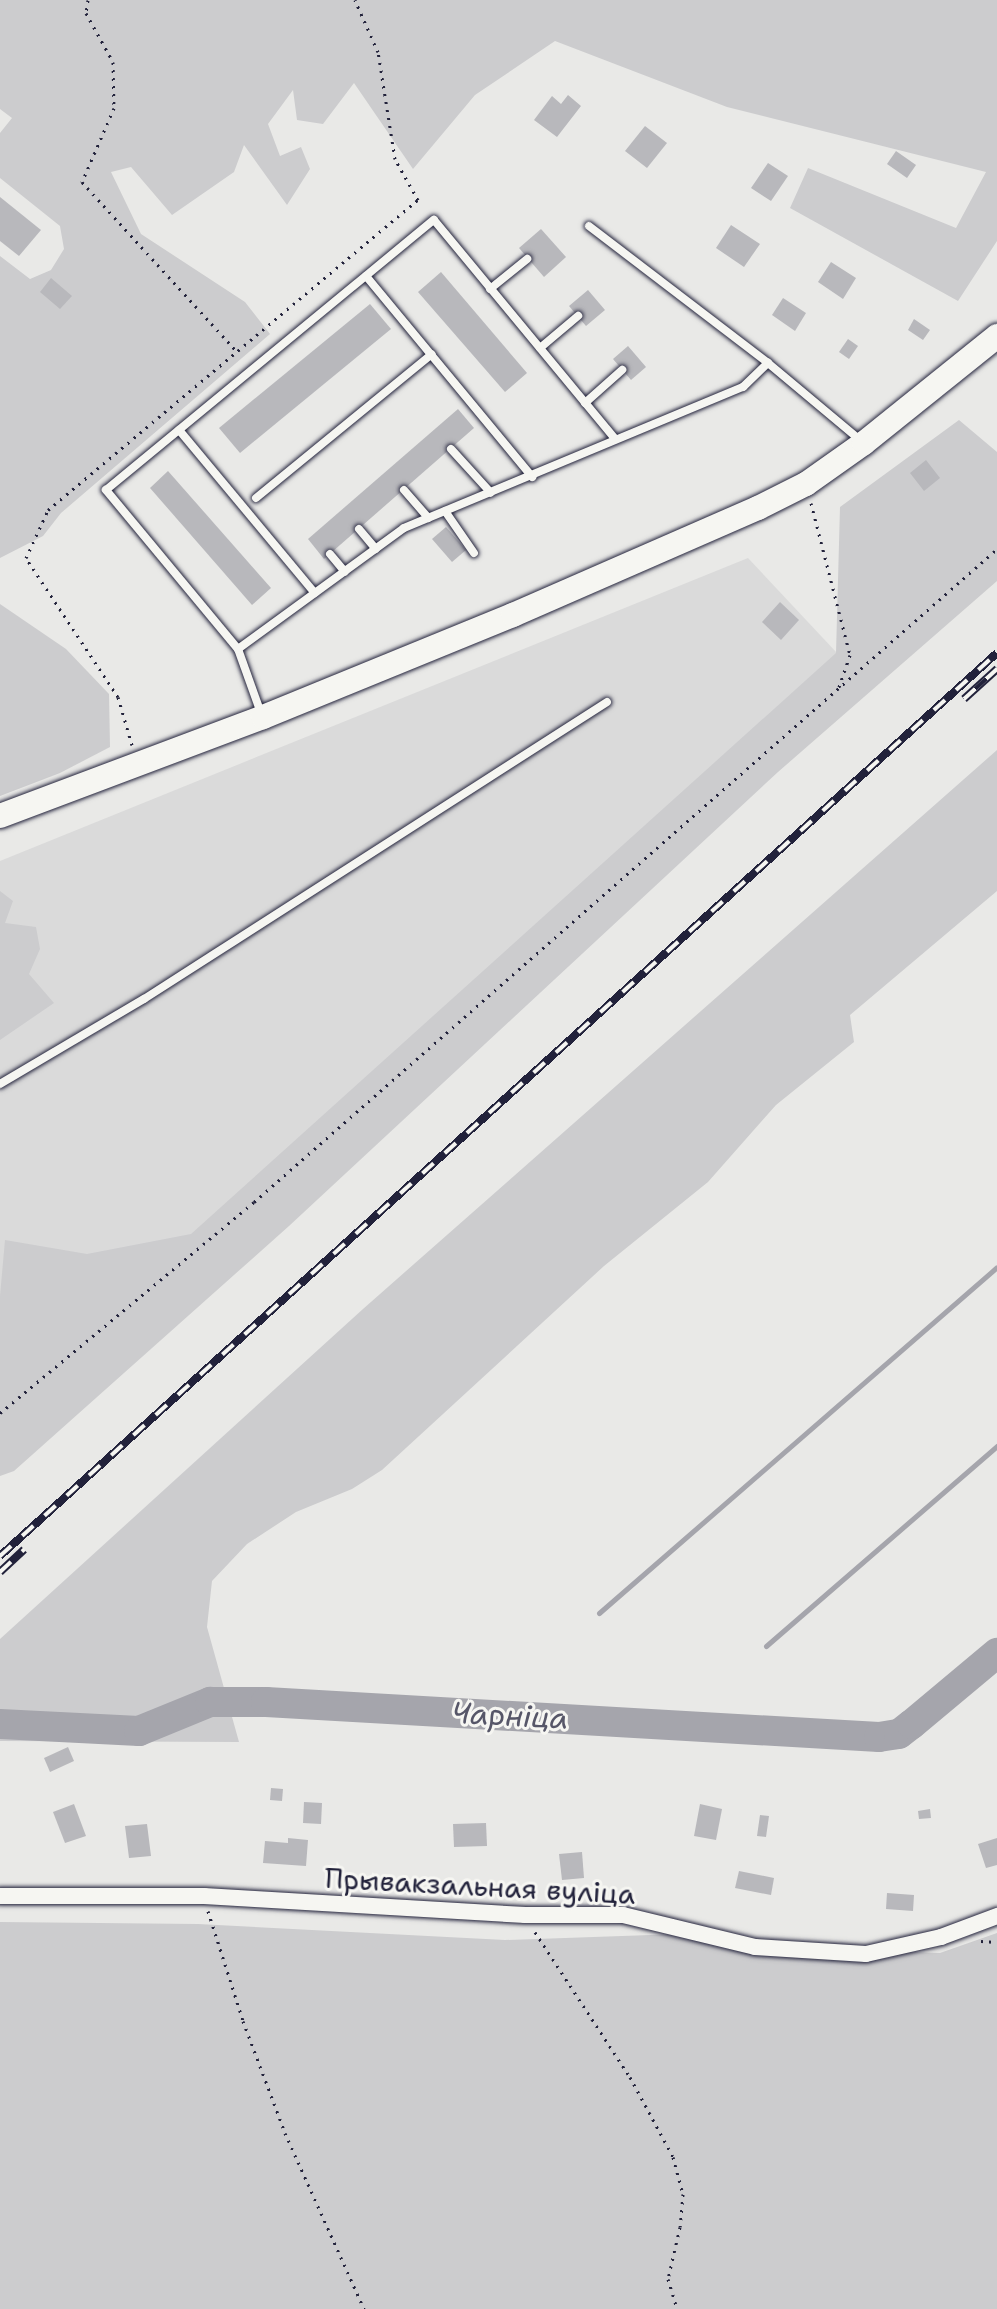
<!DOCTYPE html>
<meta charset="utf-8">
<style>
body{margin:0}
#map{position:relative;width:997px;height:2309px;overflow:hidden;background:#e9e9e7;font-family:"Shantell Sans",sans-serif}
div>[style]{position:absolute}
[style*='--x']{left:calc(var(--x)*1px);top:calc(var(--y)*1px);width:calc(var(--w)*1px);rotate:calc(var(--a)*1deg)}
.built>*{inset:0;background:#dadada}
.green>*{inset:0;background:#ccccce}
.stream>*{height:5px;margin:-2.5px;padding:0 2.5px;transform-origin:2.5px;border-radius:2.5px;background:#a5a5ac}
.river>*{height:30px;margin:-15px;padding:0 15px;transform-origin:15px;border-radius:15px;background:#a5a5ac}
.building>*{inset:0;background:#b8b8bc}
.path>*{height:3px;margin-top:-1.5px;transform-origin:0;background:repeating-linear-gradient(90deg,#22223b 0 2px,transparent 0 8px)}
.roads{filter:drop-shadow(0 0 2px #22223b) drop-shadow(0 0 2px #22223b)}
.lane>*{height:8px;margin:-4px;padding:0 4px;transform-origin:4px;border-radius:4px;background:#f6f6f2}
.street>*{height:16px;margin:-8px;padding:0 8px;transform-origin:8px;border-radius:8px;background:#f6f6f2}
.secondary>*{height:24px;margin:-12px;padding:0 12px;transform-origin:12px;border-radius:12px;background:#f6f6f2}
.rail>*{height:8px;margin-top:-4px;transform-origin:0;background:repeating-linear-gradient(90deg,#f6f6f2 0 15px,#22223b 0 30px);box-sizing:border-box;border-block:2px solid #22223b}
span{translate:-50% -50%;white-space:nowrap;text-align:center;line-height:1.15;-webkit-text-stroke:6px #f6f6f2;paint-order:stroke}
.street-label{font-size:28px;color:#22223b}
.water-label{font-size:30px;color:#565668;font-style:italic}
</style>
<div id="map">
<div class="built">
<div style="clip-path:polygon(748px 558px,837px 653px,0 1407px,0 861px)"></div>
</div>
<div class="green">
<div style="clip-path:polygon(0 0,997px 0,997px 241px,958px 301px,790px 208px,808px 168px,956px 228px,986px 172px,727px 107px,555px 41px,475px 95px,413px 169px,354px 83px,323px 124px,297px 120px,293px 90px,268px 124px,280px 156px,301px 147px,310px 169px,287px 205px,244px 145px,234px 172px,172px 215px,131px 167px,111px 172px,141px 234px,245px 302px,270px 334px,61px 513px,43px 536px,0 558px,0 256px,30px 279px,51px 270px,64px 249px,60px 226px,0 178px,0 133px,12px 118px,0 109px)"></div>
<div style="clip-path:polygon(959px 420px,997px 452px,997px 581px,778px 772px,289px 1226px,14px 1471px,0 1476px,0 1296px,5px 1240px,87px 1254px,191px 1234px,836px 653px,840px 507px)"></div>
<div style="clip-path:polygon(0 604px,66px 649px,109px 694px,110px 747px,60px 773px,0 796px)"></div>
<div style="clip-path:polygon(997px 750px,997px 891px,850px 1015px,854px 1042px,776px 1105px,708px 1182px,604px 1266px,382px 1470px,352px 1489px,296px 1512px,247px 1544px,212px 1581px,207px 1627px,239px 1742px,0 1741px,0 1639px,363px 1309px)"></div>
<div style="clip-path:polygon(0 891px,13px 901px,5px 923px,36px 927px,40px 949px,29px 974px,54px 1003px,0 1040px)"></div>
<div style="clip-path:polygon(0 1922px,198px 1924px,505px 1940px,679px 1934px,835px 1949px,940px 1953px,997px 1933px,997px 2309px,0 2309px)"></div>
</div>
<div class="stream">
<div style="--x:599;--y:1613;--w:527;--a:-41"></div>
<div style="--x:766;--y:1646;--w:306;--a:-40.9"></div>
</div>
<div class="river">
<div style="--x:0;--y:1724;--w:139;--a:2.9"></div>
<div style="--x:139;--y:1731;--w:77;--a:-22.2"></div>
<div style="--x:210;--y:1702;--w:56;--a:0"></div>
<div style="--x:266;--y:1702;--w:614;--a:3.27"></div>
<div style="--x:879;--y:1737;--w:20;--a:-9"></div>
<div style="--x:899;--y:1734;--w:16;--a:-38"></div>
<div style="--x:912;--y:1724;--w:111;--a:-39.9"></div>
</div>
<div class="building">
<div style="clip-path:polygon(568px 95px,581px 106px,557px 137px,534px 120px,552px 96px,561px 104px)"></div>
<div style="clip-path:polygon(645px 126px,667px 143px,647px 168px,625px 151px)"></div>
<div style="clip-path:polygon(896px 151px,916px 165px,907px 178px,887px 164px)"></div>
<div style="clip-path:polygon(768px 163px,788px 176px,771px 201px,751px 188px)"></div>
<div style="clip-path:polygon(0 197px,41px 230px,19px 256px,0 241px)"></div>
<div style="clip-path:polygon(731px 225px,760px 244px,744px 267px,716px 248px)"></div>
<div style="clip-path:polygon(541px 229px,566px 257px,544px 277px,519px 248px)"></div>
<div style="clip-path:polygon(831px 262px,856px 278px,843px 299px,818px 282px)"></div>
<div style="clip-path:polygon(441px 272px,527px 373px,505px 392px,418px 292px)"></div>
<div style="clip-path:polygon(51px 278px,72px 296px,60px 309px,40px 292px)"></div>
<div style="clip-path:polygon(588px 290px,605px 310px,586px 326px,569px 306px)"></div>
<div style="clip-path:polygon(783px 298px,806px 313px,795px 331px,772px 315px)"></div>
<div style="clip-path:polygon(370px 304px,391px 329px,240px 453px,219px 428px)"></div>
<div style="clip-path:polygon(914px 319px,930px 330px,923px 340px,908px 330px)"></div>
<div style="clip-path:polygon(848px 339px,858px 346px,849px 359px,839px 352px)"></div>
<div style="clip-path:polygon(628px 346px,646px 367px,631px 380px,613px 359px)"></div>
<div style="clip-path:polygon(458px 409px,474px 428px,324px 559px,308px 539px)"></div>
<div style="clip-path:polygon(926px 460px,940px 478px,924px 491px,910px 473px)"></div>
<div style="clip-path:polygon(168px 471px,271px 588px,252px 605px,150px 488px)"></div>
<div style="clip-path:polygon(446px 527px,466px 550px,452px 562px,432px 539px)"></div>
<div style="clip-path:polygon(780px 602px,799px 620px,781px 640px,762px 622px)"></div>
<div style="clip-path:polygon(68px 1747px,74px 1761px,50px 1772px,44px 1758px)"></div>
<div style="clip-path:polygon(271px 1788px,283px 1789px,282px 1801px,270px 1800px)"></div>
<div style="clip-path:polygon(304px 1802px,322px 1803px,321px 1824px,303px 1823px)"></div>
<div style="clip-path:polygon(74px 1804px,86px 1836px,65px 1843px,53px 1812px)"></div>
<div style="clip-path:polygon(700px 1804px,722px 1809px,716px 1840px,694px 1836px)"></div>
<div style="clip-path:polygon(930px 1809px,931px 1818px,919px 1819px,918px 1811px)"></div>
<div style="clip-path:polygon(760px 1815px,769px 1816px,766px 1837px,757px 1836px)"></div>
<div style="clip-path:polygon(486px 1823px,487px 1846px,454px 1847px,453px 1824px)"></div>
<div style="clip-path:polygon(147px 1824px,151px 1856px,129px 1858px,125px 1826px)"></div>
<div style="clip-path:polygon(288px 1838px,308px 1840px,306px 1866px,263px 1863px,265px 1841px,288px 1843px)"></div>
<div style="clip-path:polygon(997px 1838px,997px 1865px,986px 1868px,978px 1844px)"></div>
<div style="clip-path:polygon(582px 1852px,584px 1878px,562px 1880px,559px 1854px)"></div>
<div style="clip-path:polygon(739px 1871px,774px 1878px,771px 1895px,735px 1888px)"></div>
<div style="clip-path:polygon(887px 1893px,914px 1895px,913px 1911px,886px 1909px)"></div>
</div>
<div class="path">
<div style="--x:88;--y:0;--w:13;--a:99"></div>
<div style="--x:86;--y:13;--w:56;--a:61.1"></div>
<div style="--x:113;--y:62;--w:46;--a:88.8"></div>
<div style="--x:114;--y:108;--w:81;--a:113.4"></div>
<div style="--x:82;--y:182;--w:230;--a:47.6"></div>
<div style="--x:811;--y:503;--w:157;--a:75.6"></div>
<div style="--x:850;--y:655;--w:36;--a:109"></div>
<div style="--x:132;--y:745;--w:50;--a:-106.3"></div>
<div style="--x:118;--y:697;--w:167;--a:-123.5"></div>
<div style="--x:26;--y:558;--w:53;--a:-65.4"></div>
<div style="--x:48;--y:510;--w:483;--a:-40"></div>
<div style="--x:418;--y:200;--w:47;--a:-119.3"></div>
<div style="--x:395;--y:159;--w:108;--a:-99"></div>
<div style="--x:378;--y:52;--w:57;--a:-113.9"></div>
<div style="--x:0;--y:1413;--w:330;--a:-39.7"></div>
<div style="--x:254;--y:1202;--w:989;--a:-41.31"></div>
<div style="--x:208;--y:1911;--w:115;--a:72.3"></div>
<div style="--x:243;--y:2021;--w:120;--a:69.4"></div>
<div style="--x:285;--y:2133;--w:193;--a:65.8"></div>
<div style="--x:535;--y:1932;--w:173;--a:56.8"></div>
<div style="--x:630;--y:2077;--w:91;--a:61.7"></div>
<div style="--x:673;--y:2157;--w:38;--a:75"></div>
<div style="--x:683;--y:2194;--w:33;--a:95"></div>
<div style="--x:680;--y:2227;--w:53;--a:103"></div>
<div style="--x:668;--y:2279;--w:31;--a:73"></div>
<div style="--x:981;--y:1941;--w:16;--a:4"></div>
</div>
<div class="roads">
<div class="lane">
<div style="--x:589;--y:226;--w:225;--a:37.4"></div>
<div style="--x:366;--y:276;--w:261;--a:50.4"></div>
<div style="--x:490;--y:289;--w:48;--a:-39"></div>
<div style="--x:540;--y:348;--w:50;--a:-40.1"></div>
<div style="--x:585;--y:403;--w:50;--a:-41.7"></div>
<div style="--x:179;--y:430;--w:212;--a:50.2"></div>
<div style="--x:451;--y:449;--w:59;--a:47.7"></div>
<div style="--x:404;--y:490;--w:37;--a:49"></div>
<div style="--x:256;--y:498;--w:227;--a:-39.3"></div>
<div style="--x:445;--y:511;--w:51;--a:55.4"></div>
<div style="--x:359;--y:529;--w:26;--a:50"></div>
<div style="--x:330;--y:554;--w:23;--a:50"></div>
<div style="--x:238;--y:649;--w:205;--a:-36.1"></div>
<div style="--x:404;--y:528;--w:367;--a:-22.6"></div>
<div style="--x:743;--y:387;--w:35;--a:-44"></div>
<div style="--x:768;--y:363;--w:120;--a:39.9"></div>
<div style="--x:262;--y:716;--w:71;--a:-109.7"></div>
<div style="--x:238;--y:649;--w:207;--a:-129.7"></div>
<div style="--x:106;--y:490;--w:425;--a:-39.5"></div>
<div style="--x:434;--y:220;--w:284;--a:50.4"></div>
<div style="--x:0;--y:1084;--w:167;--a:-30.6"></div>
<div style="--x:144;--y:999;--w:550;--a:-32.68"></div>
</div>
<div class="street">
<div style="--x:0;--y:1896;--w:204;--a:0"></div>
<div style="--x:204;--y:1896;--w:322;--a:3.4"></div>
<div style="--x:525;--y:1915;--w:98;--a:0"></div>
<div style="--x:623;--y:1915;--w:136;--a:13.6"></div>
<div style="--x:755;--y:1947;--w:111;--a:3.6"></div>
<div style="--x:866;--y:1954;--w:77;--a:-12.8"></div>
<div style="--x:941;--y:1937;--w:60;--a:-20.6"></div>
</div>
<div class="secondary">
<div style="--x:0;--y:816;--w:281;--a:-20.6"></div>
<div style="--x:263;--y:717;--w:270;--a:-22.2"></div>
<div style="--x:513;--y:615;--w:267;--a:-23.6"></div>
<div style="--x:758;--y:508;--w:54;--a:-26.6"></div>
<div style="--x:806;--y:484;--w:71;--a:-35.3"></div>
<div style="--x:864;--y:443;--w:171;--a:-38.8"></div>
</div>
</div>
<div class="rail">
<div style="--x:964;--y:699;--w:45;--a:-42.3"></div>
<div style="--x:0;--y:1556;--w:1345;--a:-42.17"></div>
<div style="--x:0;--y:1572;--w:33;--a:-43"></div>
</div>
<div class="street-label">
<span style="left:480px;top:1886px;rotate:3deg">Прывакзальная вуліца</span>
</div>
<div class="water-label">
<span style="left:510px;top:1716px;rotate:3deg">Чарніца</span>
</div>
</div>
